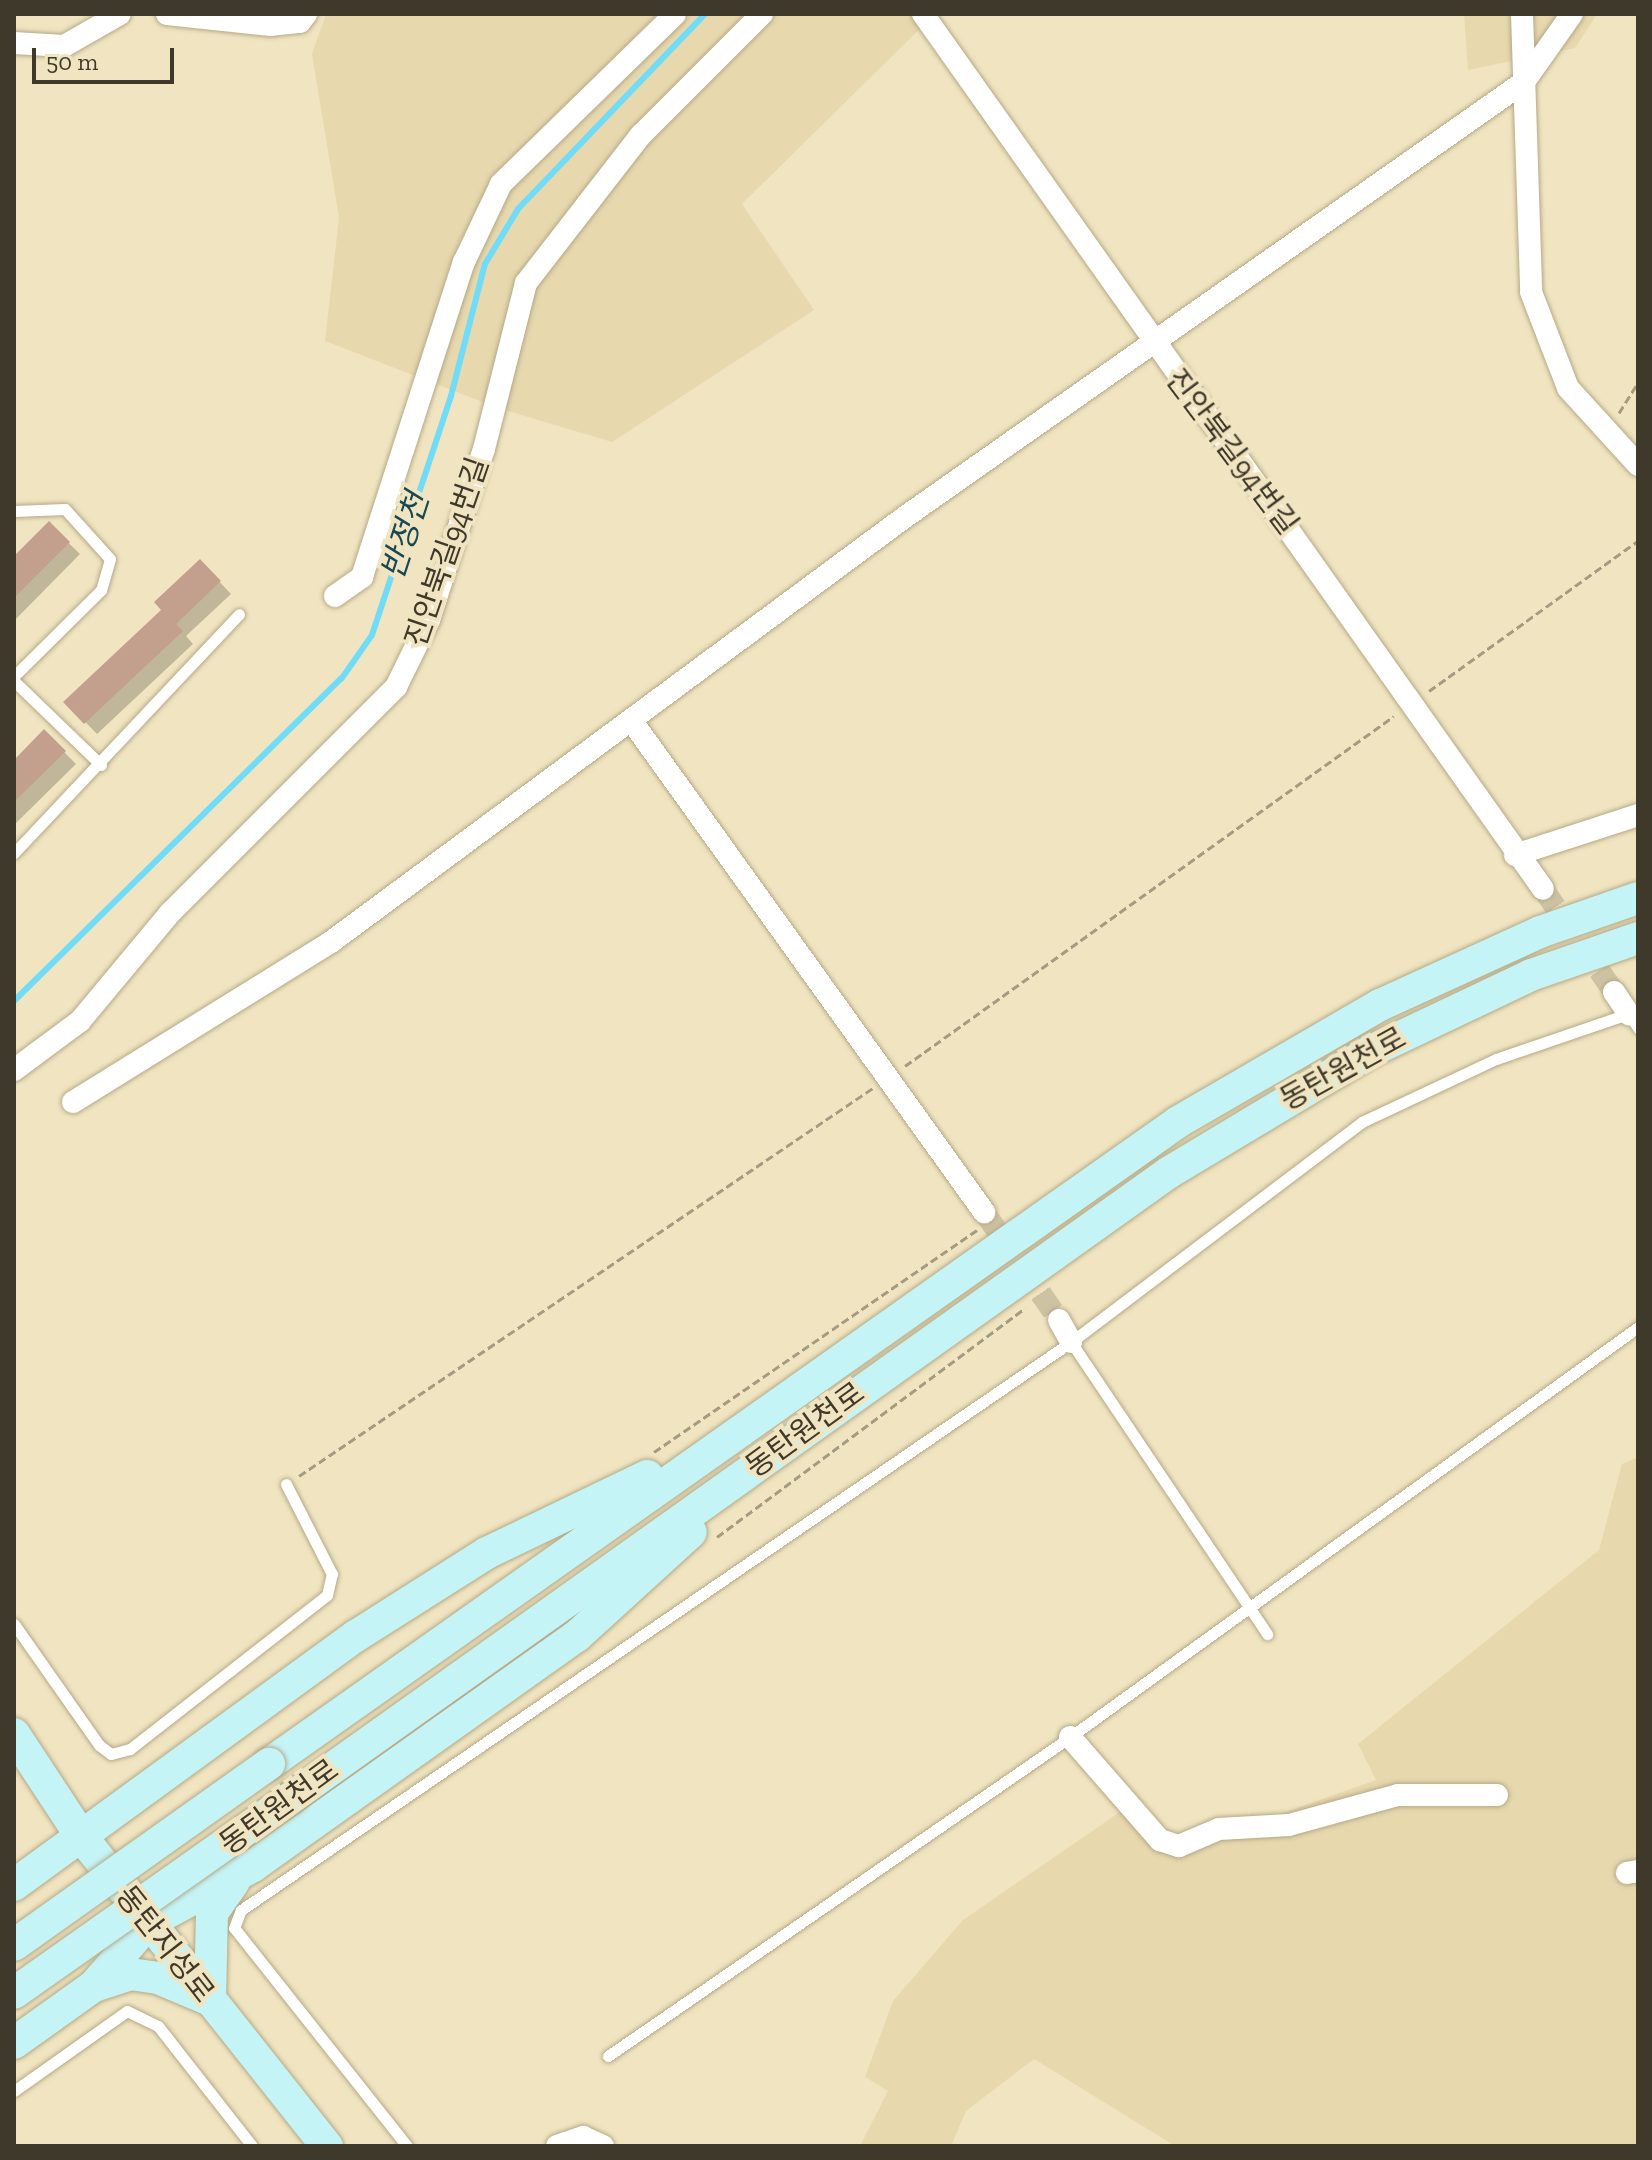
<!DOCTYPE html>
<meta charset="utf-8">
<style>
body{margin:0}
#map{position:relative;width:1652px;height:2160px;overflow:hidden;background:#f1e5c1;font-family:"Zilla Slab","Noto Sans KR",serif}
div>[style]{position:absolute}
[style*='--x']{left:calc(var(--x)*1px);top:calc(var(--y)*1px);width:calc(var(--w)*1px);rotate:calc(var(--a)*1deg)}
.built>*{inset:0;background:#e7d8ae}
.shadow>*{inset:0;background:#0003}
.stream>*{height:6px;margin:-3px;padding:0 3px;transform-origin:3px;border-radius:3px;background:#71dcf7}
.building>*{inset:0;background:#c2a08d}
.street-tunnel>*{height:22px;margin-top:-11px;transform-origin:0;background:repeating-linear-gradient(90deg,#cdc3a3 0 22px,transparent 0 33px)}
.path>*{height:3px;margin-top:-1.5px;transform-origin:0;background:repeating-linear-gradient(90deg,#a49b81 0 8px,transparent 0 12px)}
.roads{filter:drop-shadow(0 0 2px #b5a987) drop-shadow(0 0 2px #b5a987)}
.lane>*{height:11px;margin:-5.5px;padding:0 5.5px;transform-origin:5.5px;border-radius:5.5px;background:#fff}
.street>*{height:22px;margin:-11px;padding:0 11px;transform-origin:11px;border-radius:11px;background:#fff}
.secondary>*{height:32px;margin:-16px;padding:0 16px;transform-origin:16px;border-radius:16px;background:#c4f4f6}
.bridges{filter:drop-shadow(0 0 2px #b5a987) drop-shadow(0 0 2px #b5a987)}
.secondary-bridge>*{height:32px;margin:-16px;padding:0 16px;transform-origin:16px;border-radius:16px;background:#c4f4f6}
span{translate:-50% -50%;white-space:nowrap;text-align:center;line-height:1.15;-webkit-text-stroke:8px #f1e5c1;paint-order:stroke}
.street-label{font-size:30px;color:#3e392b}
.water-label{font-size:32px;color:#184854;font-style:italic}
.frame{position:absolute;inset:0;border:16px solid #3e392b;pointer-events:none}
.scale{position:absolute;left:32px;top:48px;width:142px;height:36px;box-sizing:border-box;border:4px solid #3e392b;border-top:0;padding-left:10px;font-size:24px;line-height:28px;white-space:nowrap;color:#3e392b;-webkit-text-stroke:6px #f1e5c1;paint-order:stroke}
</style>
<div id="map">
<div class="built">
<div style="clip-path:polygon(326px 14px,935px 14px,742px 204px,814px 310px,612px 442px,498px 408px,325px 341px,339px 218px,312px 54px)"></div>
<div style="clip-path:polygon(1464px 14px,1597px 14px,1575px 48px,1468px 70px)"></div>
<div style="clip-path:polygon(1638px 1457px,1638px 2146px,1175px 2146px,1034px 2059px,966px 2111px,951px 2146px,860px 2146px,888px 2091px,865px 2077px,893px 2001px,963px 1920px,1127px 1807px,1187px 1847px,1376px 1780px,1358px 1744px,1599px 1550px,1622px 1464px)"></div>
</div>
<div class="shadow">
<div style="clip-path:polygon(49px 524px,80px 554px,14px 621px,14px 558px)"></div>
<div style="clip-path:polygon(200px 561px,231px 594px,186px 636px,193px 644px,97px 734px,66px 702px,164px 610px)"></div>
<div style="clip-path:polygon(44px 732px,76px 764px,14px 825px,14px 763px)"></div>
</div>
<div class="stream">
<div style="--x:14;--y:1001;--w:460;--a:-44.6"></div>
<div style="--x:342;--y:678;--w:52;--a:-55.1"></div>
<div style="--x:372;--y:635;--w:252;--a:-71.7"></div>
<div style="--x:451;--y:396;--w:136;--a:-75.6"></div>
<div style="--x:485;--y:264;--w:64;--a:-59"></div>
<div style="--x:518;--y:209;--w:270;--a:-46.2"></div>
</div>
<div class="building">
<div style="clip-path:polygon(49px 521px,70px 542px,14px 598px,14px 556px)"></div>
<div style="clip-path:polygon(200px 559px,221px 581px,176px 624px,183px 631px,84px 724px,63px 702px,161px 610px,154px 602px)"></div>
<div style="clip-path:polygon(44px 729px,66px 751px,14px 802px,14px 760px)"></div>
</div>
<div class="street-tunnel">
<div style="--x:1543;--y:889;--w:125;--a:55.4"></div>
<div style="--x:984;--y:1212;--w:131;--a:55.2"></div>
</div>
<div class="path">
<div style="--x:1619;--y:413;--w:36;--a:-58"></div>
<div style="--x:1429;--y:691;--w:257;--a:-35.7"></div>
<div style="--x:905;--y:1066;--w:601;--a:-35.59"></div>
<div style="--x:654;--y:1452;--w:392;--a:-34.5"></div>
<div style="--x:299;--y:1476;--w:693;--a:-34.06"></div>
<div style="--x:717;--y:1537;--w:384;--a:-36.6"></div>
</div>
<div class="roads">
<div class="lane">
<div style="--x:14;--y:511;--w:51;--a:-2.2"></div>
<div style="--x:65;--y:509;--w:67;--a:48"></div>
<div style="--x:110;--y:559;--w:32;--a:106"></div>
<div style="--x:101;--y:590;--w:122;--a:135.3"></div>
<div style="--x:14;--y:681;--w:121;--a:44"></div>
<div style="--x:14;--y:853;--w:328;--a:-46.7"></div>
<div style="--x:1629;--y:1014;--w:17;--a:57"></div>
<div style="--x:1071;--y:1342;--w:352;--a:56.1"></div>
<div style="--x:14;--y:1624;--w:148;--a:54.9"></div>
<div style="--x:99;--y:1745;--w:15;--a:37"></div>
<div style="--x:111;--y:1754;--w:20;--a:-15"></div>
<div style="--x:130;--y:1749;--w:250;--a:-38"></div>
<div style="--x:327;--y:1595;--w:22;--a:-77"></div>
<div style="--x:332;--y:1574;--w:101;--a:-117.1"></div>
<div style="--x:608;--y:2056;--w:561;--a:-34.62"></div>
<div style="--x:1070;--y:1737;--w:701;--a:-35.82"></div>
<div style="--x:14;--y:2091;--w:138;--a:-35.3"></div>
<div style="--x:127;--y:2011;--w:34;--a:26"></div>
<div style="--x:158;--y:2026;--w:152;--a:51.9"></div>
<div style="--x:407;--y:2146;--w:278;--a:-128.4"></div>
<div style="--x:234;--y:1928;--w:19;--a:-69"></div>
<div style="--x:241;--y:1910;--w:1006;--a:-34.39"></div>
<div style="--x:1071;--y:1342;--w:365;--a:-37.1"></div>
<div style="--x:1362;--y:1122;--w:148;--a:-25.2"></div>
<div style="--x:1496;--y:1059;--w:142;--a:-18.9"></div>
</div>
<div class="street">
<div style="--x:167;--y:14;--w:104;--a:6.1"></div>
<div style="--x:270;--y:25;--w:30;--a:-6"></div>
<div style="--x:300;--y:22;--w:10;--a:-53"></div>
<div style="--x:923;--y:14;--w:1072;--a:54.68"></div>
<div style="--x:1522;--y:14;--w:278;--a:88.1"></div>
<div style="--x:1531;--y:292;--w:103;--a:68.9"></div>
<div style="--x:1568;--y:388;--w:104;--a:47.7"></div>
<div style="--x:14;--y:43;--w:50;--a:3.4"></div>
<div style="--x:64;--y:46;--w:64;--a:-29.7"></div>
<div style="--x:335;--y:596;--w:33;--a:-35"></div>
<div style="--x:362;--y:577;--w:331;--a:-72.1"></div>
<div style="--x:464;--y:262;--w:86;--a:-64.6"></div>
<div style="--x:501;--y:184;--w:243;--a:-44.3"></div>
<div style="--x:631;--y:720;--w:606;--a:54.34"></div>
<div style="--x:1515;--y:855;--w:129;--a:-18"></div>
<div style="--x:1614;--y:992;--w:27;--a:56"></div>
<div style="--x:14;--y:1070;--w:82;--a:-36.6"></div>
<div style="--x:80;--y:1021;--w:139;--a:-50.2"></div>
<div style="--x:169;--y:914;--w:321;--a:-45"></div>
<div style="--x:396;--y:687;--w:75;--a:-63.8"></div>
<div style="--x:429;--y:620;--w:180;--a:-72.2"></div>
<div style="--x:484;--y:449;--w:171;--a:-75.8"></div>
<div style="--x:526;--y:283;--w:187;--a:-52.2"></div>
<div style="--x:641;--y:135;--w:171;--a:-45"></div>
<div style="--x:73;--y:1102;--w:304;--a:-31.8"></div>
<div style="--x:331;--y:942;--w:714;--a:-36.52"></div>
<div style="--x:905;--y:517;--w:757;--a:-35.1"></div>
<div style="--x:1524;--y:82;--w:83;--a:-54.8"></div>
<div style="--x:1059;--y:1320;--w:25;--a:61"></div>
<div style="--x:1070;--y:1737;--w:137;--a:48.9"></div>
<div style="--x:1160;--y:1840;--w:20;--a:18"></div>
<div style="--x:1179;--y:1846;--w:43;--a:-23"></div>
<div style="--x:1219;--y:1829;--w:70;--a:-3.3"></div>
<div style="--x:1289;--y:1825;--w:113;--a:-15.4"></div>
<div style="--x:1398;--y:1795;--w:99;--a:0"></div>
<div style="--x:1627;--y:1873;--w:11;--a:-10"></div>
<div style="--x:557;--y:2146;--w:28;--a:-19"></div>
<div style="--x:583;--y:2137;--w:22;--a:24"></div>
</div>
<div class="secondary">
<div style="--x:14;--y:1734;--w:122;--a:56.7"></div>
<div style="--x:81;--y:1836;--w:396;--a:51.6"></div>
<div style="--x:269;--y:1764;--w:1113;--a:-35.23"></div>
<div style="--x:1178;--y:1122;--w:233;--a:-30.1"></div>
<div style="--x:1380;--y:1005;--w:176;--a:-24.5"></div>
<div style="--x:1540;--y:932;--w:104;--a:-19.1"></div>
<div style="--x:292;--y:1797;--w:1076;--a:-35.46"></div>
<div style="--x:1168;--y:1173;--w:237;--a:-31"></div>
<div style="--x:1371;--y:1051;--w:177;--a:-25.4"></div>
<div style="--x:1531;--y:975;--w:113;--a:-19.1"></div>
<div style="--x:14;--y:1885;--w:423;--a:-36.1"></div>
<div style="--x:356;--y:1636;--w:155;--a:-32.4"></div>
<div style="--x:487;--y:1553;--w:178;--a:-25.7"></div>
<div style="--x:97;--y:1985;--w:35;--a:-18"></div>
<div style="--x:130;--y:1974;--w:28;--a:8"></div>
<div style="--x:158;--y:1978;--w:56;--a:22.9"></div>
<div style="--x:210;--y:2000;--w:87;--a:-88.7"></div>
<div style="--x:212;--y:1913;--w:38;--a:-55"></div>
<div style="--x:14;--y:2043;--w:98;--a:-35.5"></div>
<div style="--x:94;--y:1986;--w:83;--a:-49.4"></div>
<div style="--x:148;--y:1923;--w:119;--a:-28.5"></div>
<div style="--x:253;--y:1866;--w:397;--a:-35.4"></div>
<div style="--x:577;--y:1636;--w:154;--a:-42.4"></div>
</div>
</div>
<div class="bridges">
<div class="secondary-bridge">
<div style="--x:14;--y:1945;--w:313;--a:-35.4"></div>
<div style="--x:14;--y:1993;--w:340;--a:-35.2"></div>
</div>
</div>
<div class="street-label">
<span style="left:1232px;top:452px;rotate:53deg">진안북길94번길</span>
<span style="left:447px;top:552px;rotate:-71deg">진안북길94번길</span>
<span style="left:1343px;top:1069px;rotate:-29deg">동탄원천로</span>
<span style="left:805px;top:1430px;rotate:-36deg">동탄원천로</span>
<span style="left:279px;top:1807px;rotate:-36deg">동탄원천로</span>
<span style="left:165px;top:1944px;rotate:52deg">동탄지성로</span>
</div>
<div class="water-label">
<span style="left:405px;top:536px;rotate:-72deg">반정천</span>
</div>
<div class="frame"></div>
<div class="scale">50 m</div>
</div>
